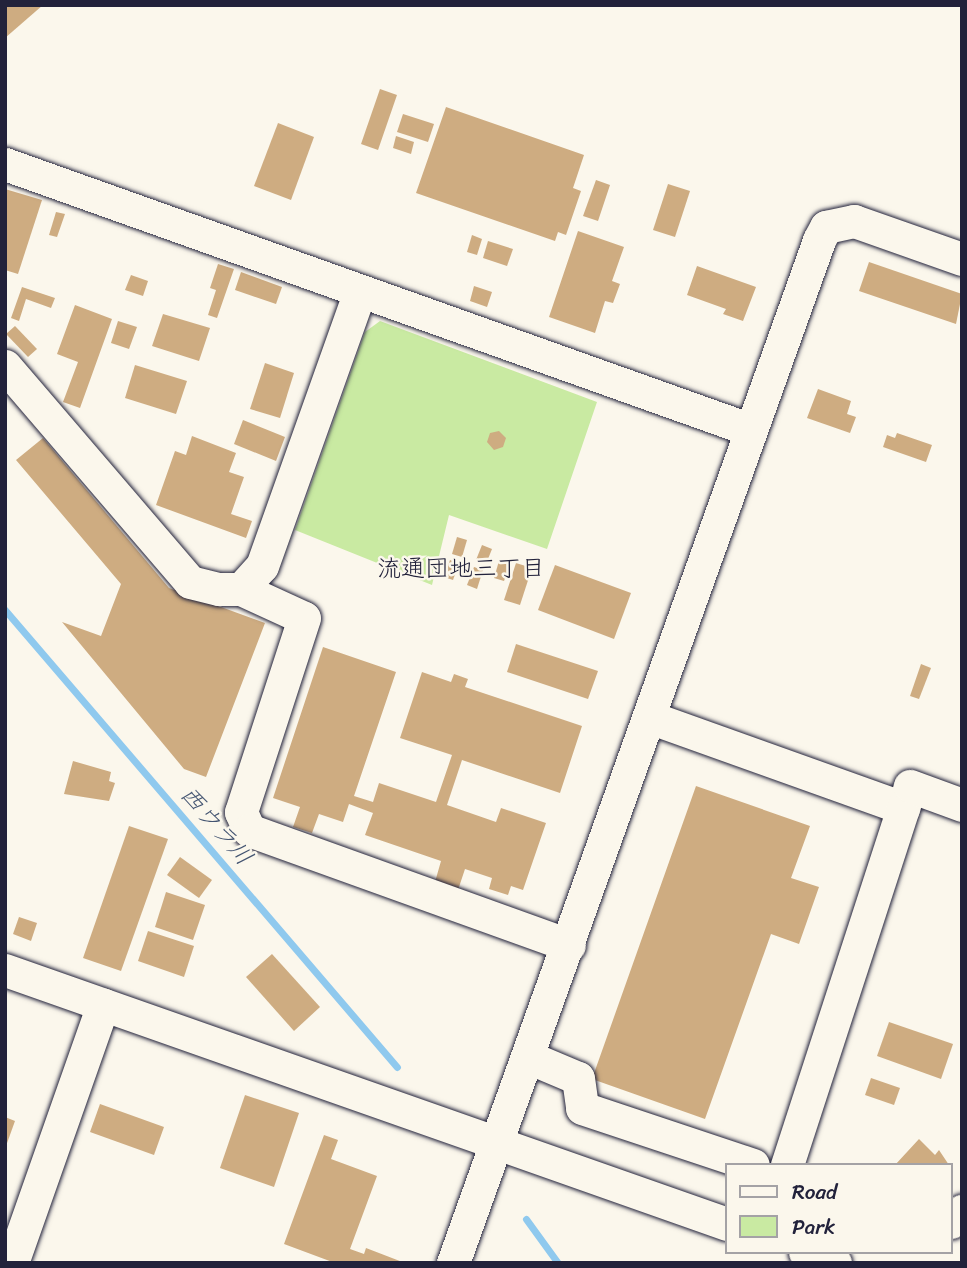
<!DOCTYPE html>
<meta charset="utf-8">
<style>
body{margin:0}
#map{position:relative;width:967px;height:1268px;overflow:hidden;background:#fbf7ec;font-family:Sriracha,"Klee One",sans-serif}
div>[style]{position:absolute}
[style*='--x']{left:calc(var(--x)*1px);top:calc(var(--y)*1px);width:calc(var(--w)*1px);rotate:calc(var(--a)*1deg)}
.green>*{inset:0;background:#c9eaa2}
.stream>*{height:7px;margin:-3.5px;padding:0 3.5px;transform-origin:3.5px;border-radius:3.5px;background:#8fc9ee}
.building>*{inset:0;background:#ceac81}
.roads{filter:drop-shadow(0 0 2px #22223b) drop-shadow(0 0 2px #22223b)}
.minor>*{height:33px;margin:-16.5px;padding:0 16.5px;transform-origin:16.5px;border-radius:16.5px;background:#fbf7ec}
span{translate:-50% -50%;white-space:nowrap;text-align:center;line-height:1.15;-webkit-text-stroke:5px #fbf7ec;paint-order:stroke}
.neighbourhood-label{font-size:24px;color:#22223b}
.water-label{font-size:24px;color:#435471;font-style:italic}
.frame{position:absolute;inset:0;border:7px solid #22223b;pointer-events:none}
.legend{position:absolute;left:725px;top:1163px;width:228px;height:91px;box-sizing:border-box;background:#fbf7ec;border:2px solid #a4a2a5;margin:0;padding:9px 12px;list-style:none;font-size:21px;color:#22223b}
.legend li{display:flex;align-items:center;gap:14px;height:35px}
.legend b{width:35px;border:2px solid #a4a2a5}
</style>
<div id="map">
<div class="green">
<div style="clip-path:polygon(380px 321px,597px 402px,547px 549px,449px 515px,432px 585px,295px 530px,365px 332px)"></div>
</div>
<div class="stream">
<div style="--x:5;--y:610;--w:602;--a:49.38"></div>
<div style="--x:526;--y:1219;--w:54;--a:54"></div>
</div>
<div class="building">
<div style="clip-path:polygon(5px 5px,43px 5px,5px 38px)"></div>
<div style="clip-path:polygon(380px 89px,397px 95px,378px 150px,361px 144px)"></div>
<div style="clip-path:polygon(446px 107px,584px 155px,573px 188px,581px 191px,566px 235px,558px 232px,555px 241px,416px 193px)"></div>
<div style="clip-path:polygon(403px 114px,434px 124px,428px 142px,397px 132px)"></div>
<div style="clip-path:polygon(278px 123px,314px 137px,291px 200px,254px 186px)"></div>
<div style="clip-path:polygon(396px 136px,414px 142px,411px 154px,393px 148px)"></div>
<div style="clip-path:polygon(596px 180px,610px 185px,598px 221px,583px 216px)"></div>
<div style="clip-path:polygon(668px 184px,690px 191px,675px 237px,653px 230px)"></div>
<div style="clip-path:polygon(5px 189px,42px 200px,18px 274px,5px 270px)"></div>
<div style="clip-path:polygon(56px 212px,65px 214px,57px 237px,49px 235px)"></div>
<div style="clip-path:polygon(578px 231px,624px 247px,612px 281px,620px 284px,613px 303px,605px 301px,595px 333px,549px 317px)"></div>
<div style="clip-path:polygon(472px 235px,482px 239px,477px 255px,467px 252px)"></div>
<div style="clip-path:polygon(488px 241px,513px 249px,507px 266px,483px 258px)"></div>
<div style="clip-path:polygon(869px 262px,962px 294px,956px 324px,859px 291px)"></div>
<div style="clip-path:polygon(218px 264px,234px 269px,217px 318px,208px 315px,216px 290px,210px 288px)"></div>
<div style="clip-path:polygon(697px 266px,756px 287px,743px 321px,723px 314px,726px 309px,687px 295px)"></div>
<div style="clip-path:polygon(241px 272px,282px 287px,276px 304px,235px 290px)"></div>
<div style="clip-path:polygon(131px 275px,148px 281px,143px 296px,125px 290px)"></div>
<div style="clip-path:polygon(474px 286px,492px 292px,487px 307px,470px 301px)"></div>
<div style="clip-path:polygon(22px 287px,55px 298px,51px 308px,26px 299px,19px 321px,11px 318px)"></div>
<div style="clip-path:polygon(75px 305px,112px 319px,80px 408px,63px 402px,78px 362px,57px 354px)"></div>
<div style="clip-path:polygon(163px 314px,210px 328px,199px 361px,152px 346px)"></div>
<div style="clip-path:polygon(118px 321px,137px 327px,129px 349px,111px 343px)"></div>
<div style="clip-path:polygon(15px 326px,37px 349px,28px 357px,6px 334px)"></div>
<div style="clip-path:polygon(265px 363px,294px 373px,280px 418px,250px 409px)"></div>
<div style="clip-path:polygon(135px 365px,187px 381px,176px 414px,125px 398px)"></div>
<div style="clip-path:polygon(818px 389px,851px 401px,847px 414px,856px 417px,850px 433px,807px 418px)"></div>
<div style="clip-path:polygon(243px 420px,285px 437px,276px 461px,234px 444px)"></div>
<div style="clip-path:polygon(499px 431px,506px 438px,503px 447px,494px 450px,487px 442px,490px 433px)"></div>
<div style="clip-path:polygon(897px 433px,932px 445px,926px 462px,883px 447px,887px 435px,895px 438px)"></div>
<div style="clip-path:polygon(192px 436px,236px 453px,229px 472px,244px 477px,231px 514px,252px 521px,246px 538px,156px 505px,175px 451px,186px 455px)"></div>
<div style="clip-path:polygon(43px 438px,169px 588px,265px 623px,206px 777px,184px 769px,62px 622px,101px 636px,121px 584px,16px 460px)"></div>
<div style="clip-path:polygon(457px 537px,467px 540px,462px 557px,452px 554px)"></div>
<div style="clip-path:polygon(482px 545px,492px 549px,486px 564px,476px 560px)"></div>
<div style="clip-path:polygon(450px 560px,459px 563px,453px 580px,444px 577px)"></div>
<div style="clip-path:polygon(499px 561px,510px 564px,504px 581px,494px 578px)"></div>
<div style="clip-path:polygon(516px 563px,532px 568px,520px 605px,504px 600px)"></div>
<div style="clip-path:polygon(555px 565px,631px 593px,614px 639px,538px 610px)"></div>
<div style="clip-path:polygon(474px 567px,483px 570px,477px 589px,467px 585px)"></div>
<div style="clip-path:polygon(516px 644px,598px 671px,588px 699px,507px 672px)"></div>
<div style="clip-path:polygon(323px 647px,396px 672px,354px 796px,373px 802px,379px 783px,436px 802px,452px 755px,400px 738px,422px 672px,451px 682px,454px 674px,468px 679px,465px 687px,582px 726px,560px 793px,462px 760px,447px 805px,496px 822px,501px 808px,546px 823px,523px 890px,511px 886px,508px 895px,489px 889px,492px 878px,465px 869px,458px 890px,435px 882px,441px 861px,365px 835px,373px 813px,349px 804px,343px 822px,319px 814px,312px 833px,293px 827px,300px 807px,273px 798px)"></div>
<div style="clip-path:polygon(921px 664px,931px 668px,919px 699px,910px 696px)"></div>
<div style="clip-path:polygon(73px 761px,111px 772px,109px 781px,115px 783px,109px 801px,64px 794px)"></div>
<div style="clip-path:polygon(696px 786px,810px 826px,791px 878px,819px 887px,799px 944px,771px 934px,705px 1119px,592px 1079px)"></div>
<div style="clip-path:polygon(129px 826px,168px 839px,121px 971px,83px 958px)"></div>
<div style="clip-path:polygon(180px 857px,212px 880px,199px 898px,167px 875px)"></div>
<div style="clip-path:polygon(166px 892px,205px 905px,193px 940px,155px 927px)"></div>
<div style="clip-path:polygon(19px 917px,37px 923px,31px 941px,13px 934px)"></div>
<div style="clip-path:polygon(148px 931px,194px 946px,184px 977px,138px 961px)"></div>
<div style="clip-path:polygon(272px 954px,320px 1007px,294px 1031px,246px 977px)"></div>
<div style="clip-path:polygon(889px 1022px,953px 1044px,941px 1079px,877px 1056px)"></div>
<div style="clip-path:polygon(871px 1078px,900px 1088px,894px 1105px,865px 1095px)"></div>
<div style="clip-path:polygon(245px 1095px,299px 1113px,274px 1187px,220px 1168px)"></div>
<div style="clip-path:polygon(100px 1104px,164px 1127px,154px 1155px,90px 1132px)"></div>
<div style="clip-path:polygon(5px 1117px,15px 1121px,6px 1146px,5px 1146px)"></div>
<div style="clip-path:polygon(324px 1135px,338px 1140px,331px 1159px,377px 1176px,350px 1249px,364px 1254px,366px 1248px,405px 1263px,335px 1263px,284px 1244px)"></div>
<div style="clip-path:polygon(919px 1139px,935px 1155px,939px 1150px,949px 1165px,895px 1165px)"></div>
</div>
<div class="roads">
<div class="minor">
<div style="--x:5;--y:164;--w:792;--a:19.62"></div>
<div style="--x:5;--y:366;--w:284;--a:49.4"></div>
<div style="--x:190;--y:582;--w:30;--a:14"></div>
<div style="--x:219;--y:589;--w:22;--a:0"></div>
<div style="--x:241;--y:589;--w:31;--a:-48"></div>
<div style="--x:262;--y:566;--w:292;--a:-70.4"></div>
<div style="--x:241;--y:589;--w:69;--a:24.7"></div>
<div style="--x:304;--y:618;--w:204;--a:108"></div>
<div style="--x:241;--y:812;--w:20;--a:66"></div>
<div style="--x:249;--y:830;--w:340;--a:19.8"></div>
<div style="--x:649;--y:717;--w:270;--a:19.7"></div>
<div style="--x:5;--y:970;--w:765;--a:19.38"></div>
<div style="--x:528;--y:1057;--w:54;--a:22.8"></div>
<div style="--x:578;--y:1078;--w:30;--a:82"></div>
<div style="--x:582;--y:1108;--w:180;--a:18.4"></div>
<div style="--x:787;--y:1165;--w:398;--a:-72"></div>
<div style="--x:910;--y:786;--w:55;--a:20.1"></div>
<div style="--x:951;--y:1222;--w:16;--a:-45"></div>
<div style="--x:805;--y:1252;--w:32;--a:20"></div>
<div style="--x:12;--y:1263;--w:274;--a:-70.6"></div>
<div style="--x:453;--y:1263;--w:1087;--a:-70.31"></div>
<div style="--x:819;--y:240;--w:15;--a:-62"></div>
<div style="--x:826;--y:227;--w:29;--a:-12"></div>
<div style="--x:854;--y:221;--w:114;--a:19.4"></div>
</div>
</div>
<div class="neighbourhood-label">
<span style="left:461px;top:569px">流通団地三丁目</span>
</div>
<div class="water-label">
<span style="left:216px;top:826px;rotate:49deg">西ウラ川</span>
</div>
<div class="frame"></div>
<ul class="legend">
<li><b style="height:9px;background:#fbf7ec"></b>Road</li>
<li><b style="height:19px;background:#c9eaa2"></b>Park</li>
</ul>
</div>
